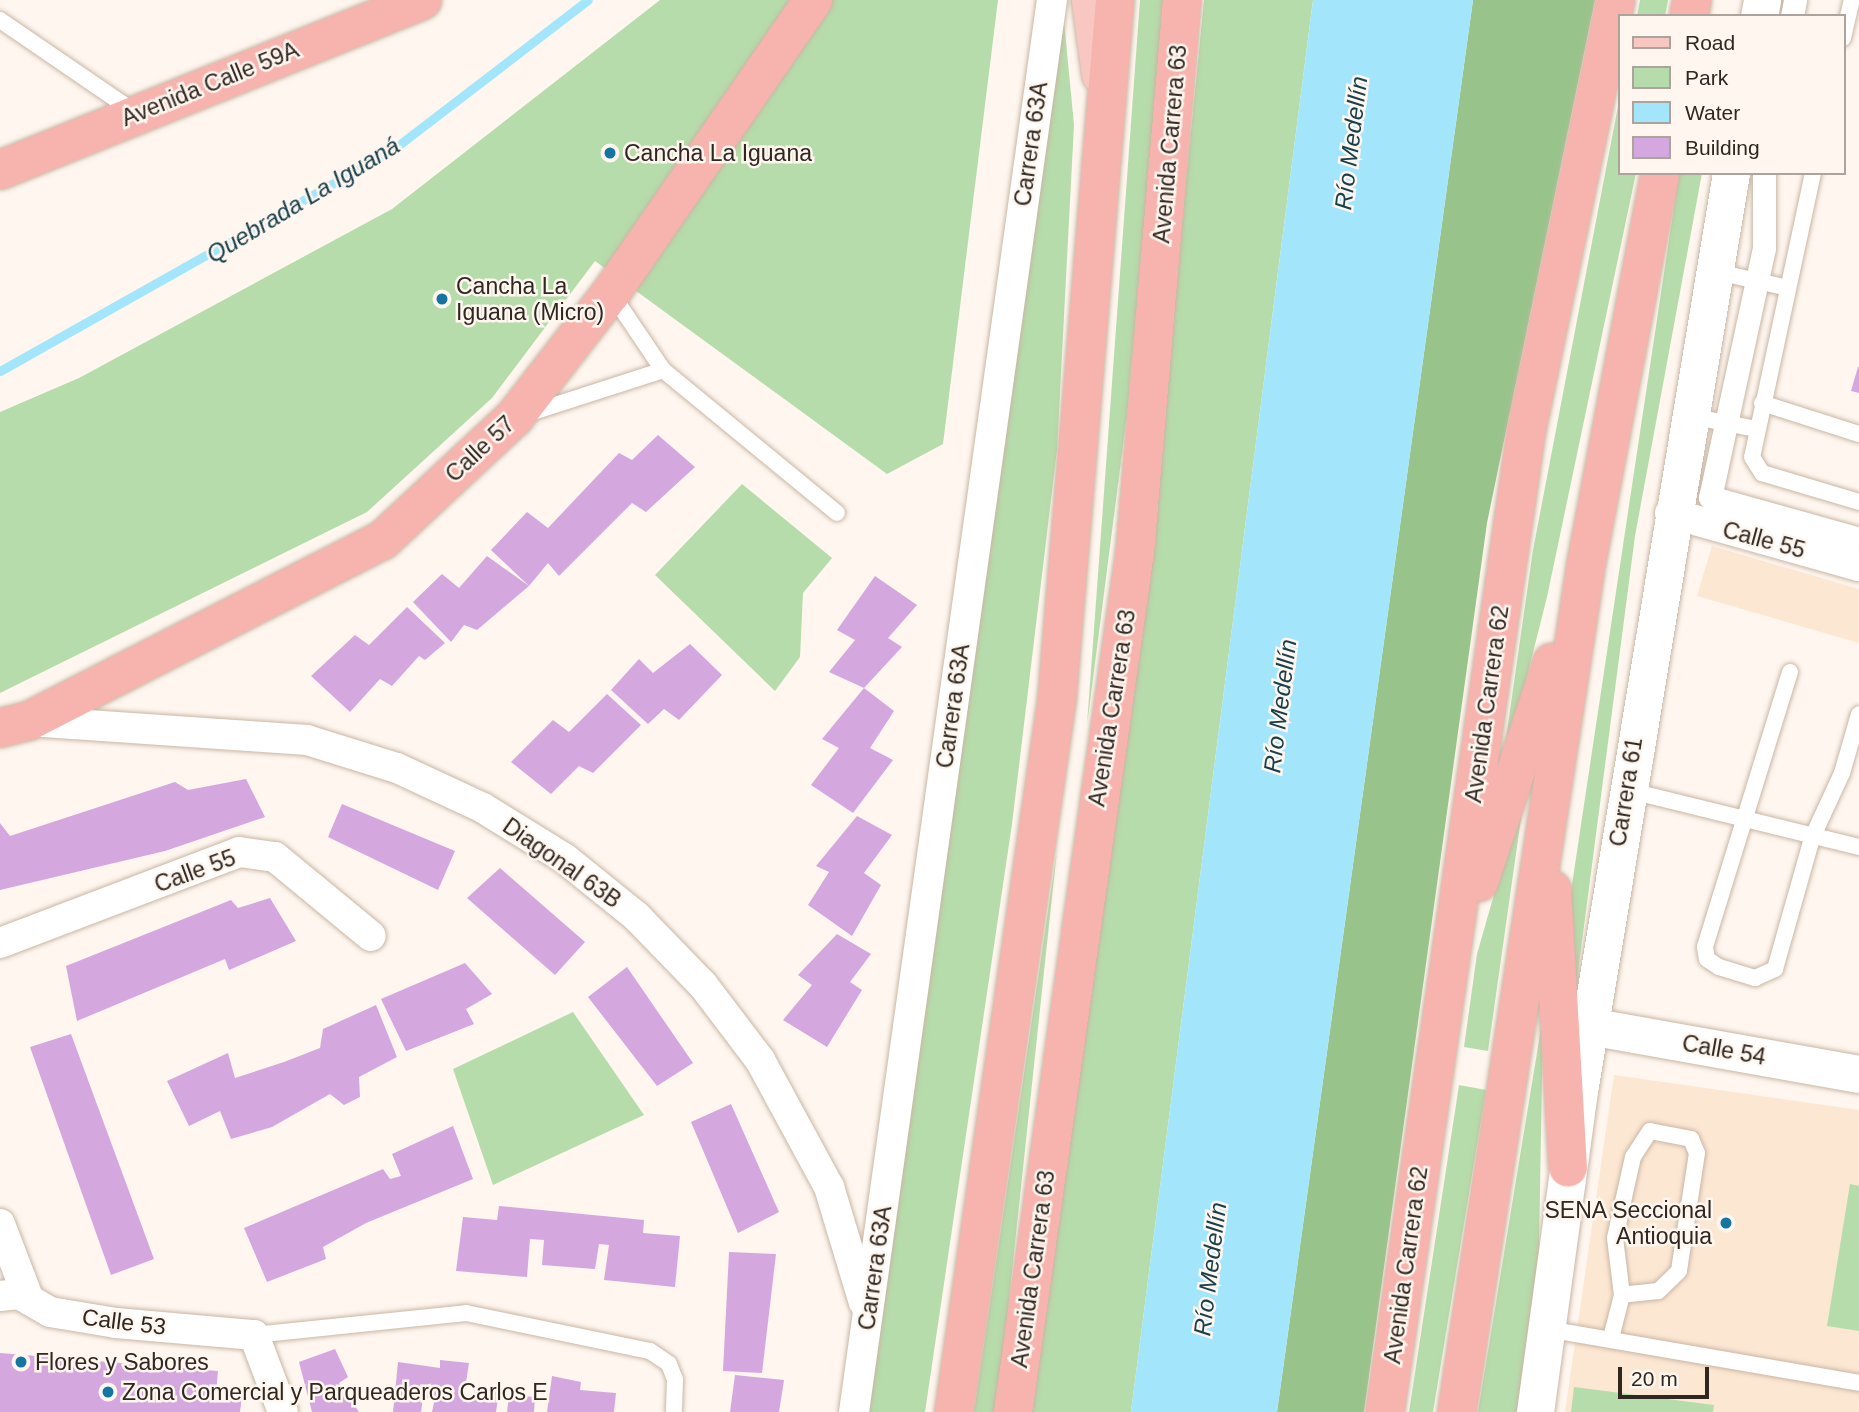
<!DOCTYPE html>
<meta charset="utf-8">
<style>
body{margin:0}
#map{position:relative;width:1859px;height:1412px;overflow:hidden;background:#fef6ef;font-family:Arial,sans-serif}
div>[style]{position:absolute}
[style*='--x']{left:calc(var(--x)*1px);top:calc(var(--y)*1px);width:calc(var(--w)*1px);rotate:calc(var(--a)*1deg)}
.built>*{inset:0;background:#fce7d3}
.green>*{inset:0;background:#b6dcab}
.forest>*{inset:0;background:#98c48b}
.water>*{inset:0;background:#a3e6fc}
.stream>*{height:9px;margin:-4.5px;padding:0 4.5px;transform-origin:4.5px;border-radius:4.5px;background:#a3e6fc}
.building>*{inset:0;background:#d5a7df}
.roads{filter:drop-shadow(0 0 2px #c9b6a4) drop-shadow(0 0 2px #c9b6a4)}
.service>*{height:16px;margin:-8px;padding:0 8px;transform-origin:8px;border-radius:8px;background:#fff}
.pedestrian>*{height:23px;margin:-11.5px;padding:0 11.5px;transform-origin:11.5px;border-radius:11.5px;background:#fff}
.minor>*{height:30px;margin:-15px;padding:0 15px;transform-origin:15px;border-radius:15px;background:#fff}
.tertiary>*{height:37px;margin:-18.5px;padding:0 18.5px;transform-origin:18.5px;border-radius:18.5px;background:#fff}
.primary>*{height:38px;margin:-19px;padding:0 19px;transform-origin:19px;border-radius:19px;background:#f9c7c2}
.trunk>*{height:38px;margin:-19px;padding:0 19px;transform-origin:19px;border-radius:19px;background:#f7b4ae}
.dots>*{width:19px;height:19px;translate:-50% -50%;box-sizing:border-box;border:4px solid #fef6ef;border-radius:50%}
span{translate:-50% -50%;white-space:nowrap;text-align:center;line-height:1.15;-webkit-text-stroke:5px #fef6ef;paint-order:stroke}
.street-label{font-size:23px;color:#2f2720}
.poi-label{font-size:23px;color:#2f2720}
.left{translate:0 -50%;text-align:left}
.right{translate:-100% -50%;text-align:right}
.water-label{font-size:24px;color:#18404c;font-style:italic}
.legend{position:absolute;left:1618px;top:14px;width:228px;height:161px;box-sizing:border-box;background:#fef6ef;border:2px solid #aba39c;margin:0;padding:9px 12px;list-style:none;font-size:21px;color:#2f2720}
.legend li{display:flex;align-items:center;gap:14px;height:35px}
.legend b{width:35px;border:2px solid #aba39c}
.scale{position:absolute;left:1618px;top:1367px;width:91px;height:32px;box-sizing:border-box;border:4px solid #2f2720;border-top:0;padding-left:9px;font-size:21px;line-height:24px;white-space:nowrap;color:#2f2720;-webkit-text-stroke:5px #fef6ef;paint-order:stroke}
</style>
<div id="map">
<div class="built">
<div style="clip-path:polygon(1712px 546px,1859px 589px,1859px 643px,1697px 596px)"></div>
<div style="clip-path:polygon(1614px 1075px,1859px 1110px,1859px 1412px,1565px 1412px)"></div>
</div>
<div class="green">
<div style="clip-path:polygon(660px 0,998px 0,943px 444px,887px 474px,595px 261px,492px 398px,367px 512px,0 693px,0 412px,79px 378px,392px 209px)"></div>
<div style="clip-path:polygon(1062px 0,1074px 125px,1057px 450px,1012px 824px,925px 1412px,865px 1412px)"></div>
<div style="clip-path:polygon(1140px 0,1164px 0,1127px 415px,1087px 725px)"></div>
<div style="clip-path:polygon(1204px 0,1313px 0,1131px 1412px,1029px 1412px,1156px 486px)"></div>
<div style="clip-path:polygon(1640px 0,1668px 0,1665px 16px,1637px 16px)"></div>
<div style="clip-path:polygon(1619px 101px,1619px 173px,1636px 173px,1547px 597px,1499px 787px,1533px 550px)"></div>
<div style="clip-path:polygon(1679px 173px,1702px 173px,1635px 536px,1572px 1018px,1570px 898px)"></div>
<div style="clip-path:polygon(742px 484px,832px 558px,803px 593px,800px 657px,775px 691px,655px 575px)"></div>
<div style="clip-path:polygon(1526px 783px,1488px 1051px,1464px 1047px,1477px 954px)"></div>
<div style="clip-path:polygon(1057px 850px,997px 1412px,974px 1412px)"></div>
<div style="clip-path:polygon(573px 1012px,644px 1115px,493px 1185px,453px 1069px)"></div>
<div style="clip-path:polygon(1543px 1016px,1538px 1307px,1525px 1412px,1478px 1412px)"></div>
<div style="clip-path:polygon(1459px 1085px,1486px 1090px,1433px 1412px,1409px 1412px)"></div>
<div style="clip-path:polygon(1850px 1184px,1859px 1186px,1859px 1331px,1827px 1326px)"></div>
<div style="clip-path:polygon(1574px 1387px,1714px 1405px,1713px 1412px,1571px 1412px)"></div>
</div>
<div class="forest">
<div style="clip-path:polygon(1473px 0,1595px 0,1487px 523px,1364px 1412px,1277px 1412px)"></div>
</div>
<div class="water">
<div style="clip-path:polygon(1313px 0,1473px 0,1277px 1412px,1131px 1412px)"></div>
</div>
<div class="stream">
<div style="--x:0;--y:371;--w:449;--a:-29.4"></div>
<div style="--x:391;--y:151;--w:248;--a:-37.5"></div>
</div>
<div class="building">
<div style="clip-path:polygon(1858px 367px,1859px 367px,1859px 393px,1851px 391px)"></div>
<div style="clip-path:polygon(658px 435px,695px 467px,646px 512px,632px 503px,559px 576px,548px 563px,529px 586px,491px 550px,527px 512px,548px 528px,619px 453px,632px 460px)"></div>
<div style="clip-path:polygon(487px 556px,529px 586px,477px 630px,464px 625px,451px 642px,413px 602px,442px 574px,459px 588px)"></div>
<div style="clip-path:polygon(875px 576px,917px 605px,888px 638px,902px 647px,864px 688px,829px 672px,855px 640px,837px 630px)"></div>
<div style="clip-path:polygon(407px 607px,445px 643px,425px 660px,419px 656px,392px 686px,380px 679px,350px 712px,311px 676px,355px 635px,369px 645px)"></div>
<div style="clip-path:polygon(690px 644px,722px 675px,679px 720px,664px 709px,648px 724px,611px 690px,639px 659px,653px 673px)"></div>
<div style="clip-path:polygon(864px 688px,894px 711px,870px 748px,893px 760px,853px 813px,811px 785px,839px 748px,822px 739px)"></div>
<div style="clip-path:polygon(607px 694px,641px 725px,593px 773px,579px 766px,551px 794px,511px 762px,553px 720px,569px 732px)"></div>
<div style="clip-path:polygon(246px 779px,265px 817px,165px 851px,0 890px,0 823px,10px 836px,175px 782px,188px 790px)"></div>
<div style="clip-path:polygon(342px 804px,455px 851px,438px 890px,328px 837px)"></div>
<div style="clip-path:polygon(857px 816px,892px 835px,864px 873px,881px 885px,852px 936px,808px 905px,829px 872px,816px 866px)"></div>
<div style="clip-path:polygon(500px 868px,585px 942px,555px 975px,467px 898px)"></div>
<div style="clip-path:polygon(270px 898px,296px 941px,229px 970px,225px 959px,77px 1021px,66px 966px,231px 900px,238px 908px)"></div>
<div style="clip-path:polygon(837px 934px,871px 954px,850px 982px,862px 990px,827px 1047px,783px 1020px,812px 985px,798px 975px)"></div>
<div style="clip-path:polygon(465px 963px,492px 994px,466px 1009px,474px 1024px,406px 1051px,381px 999px)"></div>
<div style="clip-path:polygon(627px 967px,693px 1063px,657px 1086px,588px 997px)"></div>
<div style="clip-path:polygon(376px 1005px,397px 1057px,359px 1077px,360px 1097px,344px 1105px,330px 1094px,272px 1127px,231px 1139px,220px 1111px,189px 1126px,167px 1081px,228px 1053px,235px 1078px,284px 1062px,320px 1048px,323px 1029px)"></div>
<div style="clip-path:polygon(71px 1034px,154px 1259px,111px 1275px,30px 1047px)"></div>
<div style="clip-path:polygon(731px 1104px,779px 1212px,738px 1233px,691px 1122px)"></div>
<div style="clip-path:polygon(453px 1126px,473px 1179px,366px 1223px,323px 1247px,326px 1259px,267px 1282px,244px 1228px,383px 1169px,390px 1179px,401px 1176px,392px 1154px)"></div>
<div style="clip-path:polygon(499px 1206px,644px 1220px,643px 1233px,680px 1236px,675px 1287px,604px 1280px,609px 1245px,599px 1244px,595px 1269px,542px 1265px,544px 1240px,530px 1239px,527px 1277px,456px 1271px,463px 1217px,497px 1220px)"></div>
<div style="clip-path:polygon(729px 1252px,776px 1254px,762px 1373px,723px 1371px)"></div>
<div style="clip-path:polygon(335px 1349px,348px 1377px,339px 1383px,359px 1412px,312px 1412px,299px 1362px)"></div>
<div style="clip-path:polygon(0 1353px,218px 1371px,216px 1392px,242px 1396px,240px 1412px,0 1412px)"></div>
<div style="clip-path:polygon(440px 1360px,469px 1363px,463px 1402px,473px 1401px,475px 1388px,499px 1391px,496px 1412px,432px 1412px,435px 1398px,423px 1398px,421px 1412px,393px 1412px,398px 1362px,440px 1368px)"></div>
<div style="clip-path:polygon(735px 1375px,784px 1380px,779px 1412px,730px 1412px)"></div>
<div style="clip-path:polygon(552px 1376px,581px 1382px,580px 1390px,616px 1393px,614px 1412px,547px 1412px)"></div>
<div style="clip-path:polygon(509px 1395px,535px 1397px,534px 1412px,507px 1412px)"></div>
</div>
<div class="roads">
<div class="service">
<div style="--x:0;--y:20;--w:165;--a:34.4"></div>
<div style="--x:1843;--y:38;--w:39;--a:-77"></div>
<div style="--x:1813;--y:173;--w:290;--a:102.1"></div>
<div style="--x:1752;--y:457;--w:19;--a:58"></div>
<div style="--x:1762;--y:473;--w:101;--a:16.6"></div>
<div style="--x:1713;--y:271;--w:77;--a:12.8"></div>
<div style="--x:663;--y:370;--w:225;--a:39.4"></div>
<div style="--x:1762;--y:403;--w:102;--a:17.7"></div>
<div style="--x:527;--y:414;--w:143;--a:-17.9"></div>
<div style="--x:663;--y:370;--w:93;--a:-124"></div>
<div style="--x:1690;--y:416;--w:67;--a:11.1"></div>
<div style="--x:1790;--y:672;--w:288;--a:107.2"></div>
<div style="--x:1705;--y:947;--w:12;--a:81"></div>
<div style="--x:1707;--y:959;--w:14;--a:34"></div>
<div style="--x:1719;--y:967;--w:38;--a:17"></div>
<div style="--x:1755;--y:978;--w:22;--a:-24"></div>
<div style="--x:1775;--y:969;--w:136;--a:-74.2"></div>
<div style="--x:1812;--y:838;--w:72;--a:-65.2"></div>
<div style="--x:1842;--y:773;--w:61;--a:-73.9"></div>
<div style="--x:1627;--y:790;--w:239;--a:13.8"></div>
<div style="--x:1547;--y:1329;--w:317;--a:9.8"></div>
<div style="--x:254;--y:1335;--w:213;--a:-5.9"></div>
<div style="--x:466;--y:1313;--w:188;--a:11.7"></div>
<div style="--x:650;--y:1351;--w:23;--a:34"></div>
<div style="--x:669;--y:1364;--w:17;--a:69"></div>
<div style="--x:675;--y:1380;--w:32;--a:92"></div>
<div style="--x:1611;--y:1338;--w:44;--a:-75.7"></div>
<div style="--x:1622;--y:1295;--w:57;--a:-97"></div>
<div style="--x:1615;--y:1238;--w:83;--a:-77.5"></div>
<div style="--x:1633;--y:1157;--w:31;--a:-57"></div>
<div style="--x:1650;--y:1131;--w:42;--a:11"></div>
<div style="--x:1691;--y:1139;--w:15;--a:67"></div>
<div style="--x:1697;--y:1153;--w:119;--a:98.7"></div>
<div style="--x:1679;--y:1271;--w:29;--a:136"></div>
<div style="--x:1658;--y:1291;--w:36;--a:174"></div>
</div>
<div class="pedestrian">
<div style="--x:1792;--y:16;--w:16;--a:-79"></div>
<div style="--x:1764;--y:173;--w:75;--a:90"></div>
<div style="--x:1764;--y:248;--w:255;--a:102.2"></div>
<div style="--x:1710;--y:497;--w:155;--a:15.7"></div>
</div>
<div class="minor">
<div style="--x:1670;--y:513;--w:196;--a:15.7"></div>
<div style="--x:29;--y:721;--w:279;--a:3.9"></div>
<div style="--x:307;--y:740;--w:94;--a:17.3"></div>
<div style="--x:397;--y:768;--w:95;--a:24.9"></div>
<div style="--x:483;--y:808;--w:95;--a:31.7"></div>
<div style="--x:564;--y:858;--w:94;--a:38.9"></div>
<div style="--x:637;--y:917;--w:95;--a:45.9"></div>
<div style="--x:703;--y:985;--w:94;--a:52.8"></div>
<div style="--x:760;--y:1060;--w:145;--a:61.5"></div>
<div style="--x:829;--y:1187;--w:121;--a:73.2"></div>
<div style="--x:0;--y:943;--w:256;--a:-20.8"></div>
<div style="--x:239;--y:852;--w:36;--a:8"></div>
<div style="--x:275;--y:857;--w:124;--a:39.5"></div>
<div style="--x:0;--y:1224;--w:81;--a:69.1"></div>
<div style="--x:0;--y:1296;--w:19;--a:-6"></div>
<div style="--x:19;--y:1294;--w:36;--a:30"></div>
<div style="--x:50;--y:1312;--w:67;--a:9.5"></div>
<div style="--x:116;--y:1323;--w:139;--a:5"></div>
<div style="--x:254;--y:1335;--w:82;--a:69.4"></div>
<div style="--x:854;--y:1412;--w:1426;--a:-82.02"></div>
</div>
<div class="tertiary">
<div style="--x:1759;--y:16;--w:16;--a:-79"></div>
<div style="--x:1589;--y:1026;--w:274;--a:10.1"></div>
<div style="--x:1535;--y:1412;--w:330;--a:-82.2"></div>
<div style="--x:1580;--y:1085;--w:924;--a:-80.6"></div>
</div>
<div class="primary">
<div style="--x:1091;--y:0;--w:75;--a:82.3"></div>
</div>
<div class="trunk">
<div style="--x:1689;--y:16;--w:16;--a:-79"></div>
<div style="--x:0;--y:170;--w:455;--a:-21.9"></div>
<div style="--x:0;--y:728;--w:30;--a:-14"></div>
<div style="--x:29;--y:721;--w:398;--a:-27.1"></div>
<div style="--x:383;--y:540;--w:179;--a:-43"></div>
<div style="--x:514;--y:418;--w:158;--a:-52.2"></div>
<div style="--x:611;--y:293;--w:356;--a:-55.4"></div>
<div style="--x:1479;--y:882;--w:231;--a:-71.6"></div>
<div style="--x:1552;--y:890;--w:278;--a:86.7"></div>
<div style="--x:954;--y:1412;--w:720;--a:-81.78"></div>
<div style="--x:1057;--y:699;--w:701;--a:-85.26"></div>
<div style="--x:1013;--y:1412;--w:869;--a:-81.93"></div>
<div style="--x:1135;--y:552;--w:554;--a:-85.13"></div>
<div style="--x:1385;--y:1412;--w:989;--a:-81.8"></div>
<div style="--x:1526;--y:433;--w:442;--a:-78.3"></div>
<div style="--x:1457;--y:1412;--w:857;--a:-81.34"></div>
<div style="--x:1586;--y:565;--w:399;--a:-79.3"></div>
</div>
</div>
<div class="dots">
<div style="left:610px;top:153px;background:#1474a2"></div>
<div style="left:442px;top:299px;background:#1474a2"></div>
<div style="left:1726px;top:1223px;background:#1474a2"></div>
<div style="left:21px;top:1362px;background:#1474a2"></div>
<div style="left:108px;top:1392px;background:#1474a2"></div>
</div>
<div class="street-label">
<span style="left:210px;top:84px;rotate:-22deg">Avenida Calle 59A</span>
<span style="left:1031px;top:144px;rotate:-82deg">Carrera 63A</span>
<span style="left:1170px;top:144px;rotate:-85deg">Avenida Carrera 63</span>
<span style="left:480px;top:449px;rotate:-43deg">Calle 57</span>
<span style="left:1764px;top:540px;rotate:15deg">Calle 55</span>
<span style="left:1487px;top:704px;rotate:-82deg">Avenida Carrera 62</span>
<span style="left:953px;top:706px;rotate:-82deg">Carrera 63A</span>
<span style="left:1112px;top:708px;rotate:-81deg">Avenida Carrera 63</span>
<span style="left:1626px;top:792px;rotate:-81deg">Carrera 61</span>
<span style="left:562px;top:863px;rotate:35deg">Diagonal 63B</span>
<span style="left:195px;top:871px;rotate:-20deg">Calle 55</span>
<span style="left:1724px;top:1050px;rotate:10deg">Calle 54</span>
<span style="left:1406px;top:1265px;rotate:-82deg">Avenida Carrera 62</span>
<span style="left:875px;top:1268px;rotate:-82deg">Carrera 63A</span>
<span style="left:1033px;top:1269px;rotate:-82deg">Avenida Carrera 63</span>
<span style="left:124px;top:1322px;rotate:7deg">Calle 53</span>
</div>
<div class="poi-label">
<span class="left" style="left:624px;top:153px">Cancha La Iguana</span>
<span class="left" style="left:456px;top:299px">Cancha La<br>Iguana (Micro)</span>
<span class="right" style="left:1712px;top:1223px">SENA Seccional<br>Antioquia</span>
<span class="left" style="left:35px;top:1362px">Flores y Sabores</span>
<span class="left" style="left:122px;top:1392px">Zona Comercial y Parqueaderos Carlos E</span>
</div>
<div class="water-label">
<span style="left:1351px;top:143px;rotate:-83deg">Río Medellín</span>
<span style="left:303px;top:200px;rotate:-31deg">Quebrada La Iguaná</span>
<span style="left:1280px;top:706px;rotate:-83deg">Río Medellín</span>
<span style="left:1210px;top:1269px;rotate:-83deg">Río Medellín</span>
</div>
<ul class="legend">
<li><b style="height:9px;background:#f9c7c2"></b>Road</li>
<li><b style="height:19px;background:#b6dcab"></b>Park</li>
<li><b style="height:19px;background:#a3e6fc"></b>Water</li>
<li><b style="height:19px;background:#d5a7df"></b>Building</li>
</ul>
<div class="scale">20 m</div>
</div>
